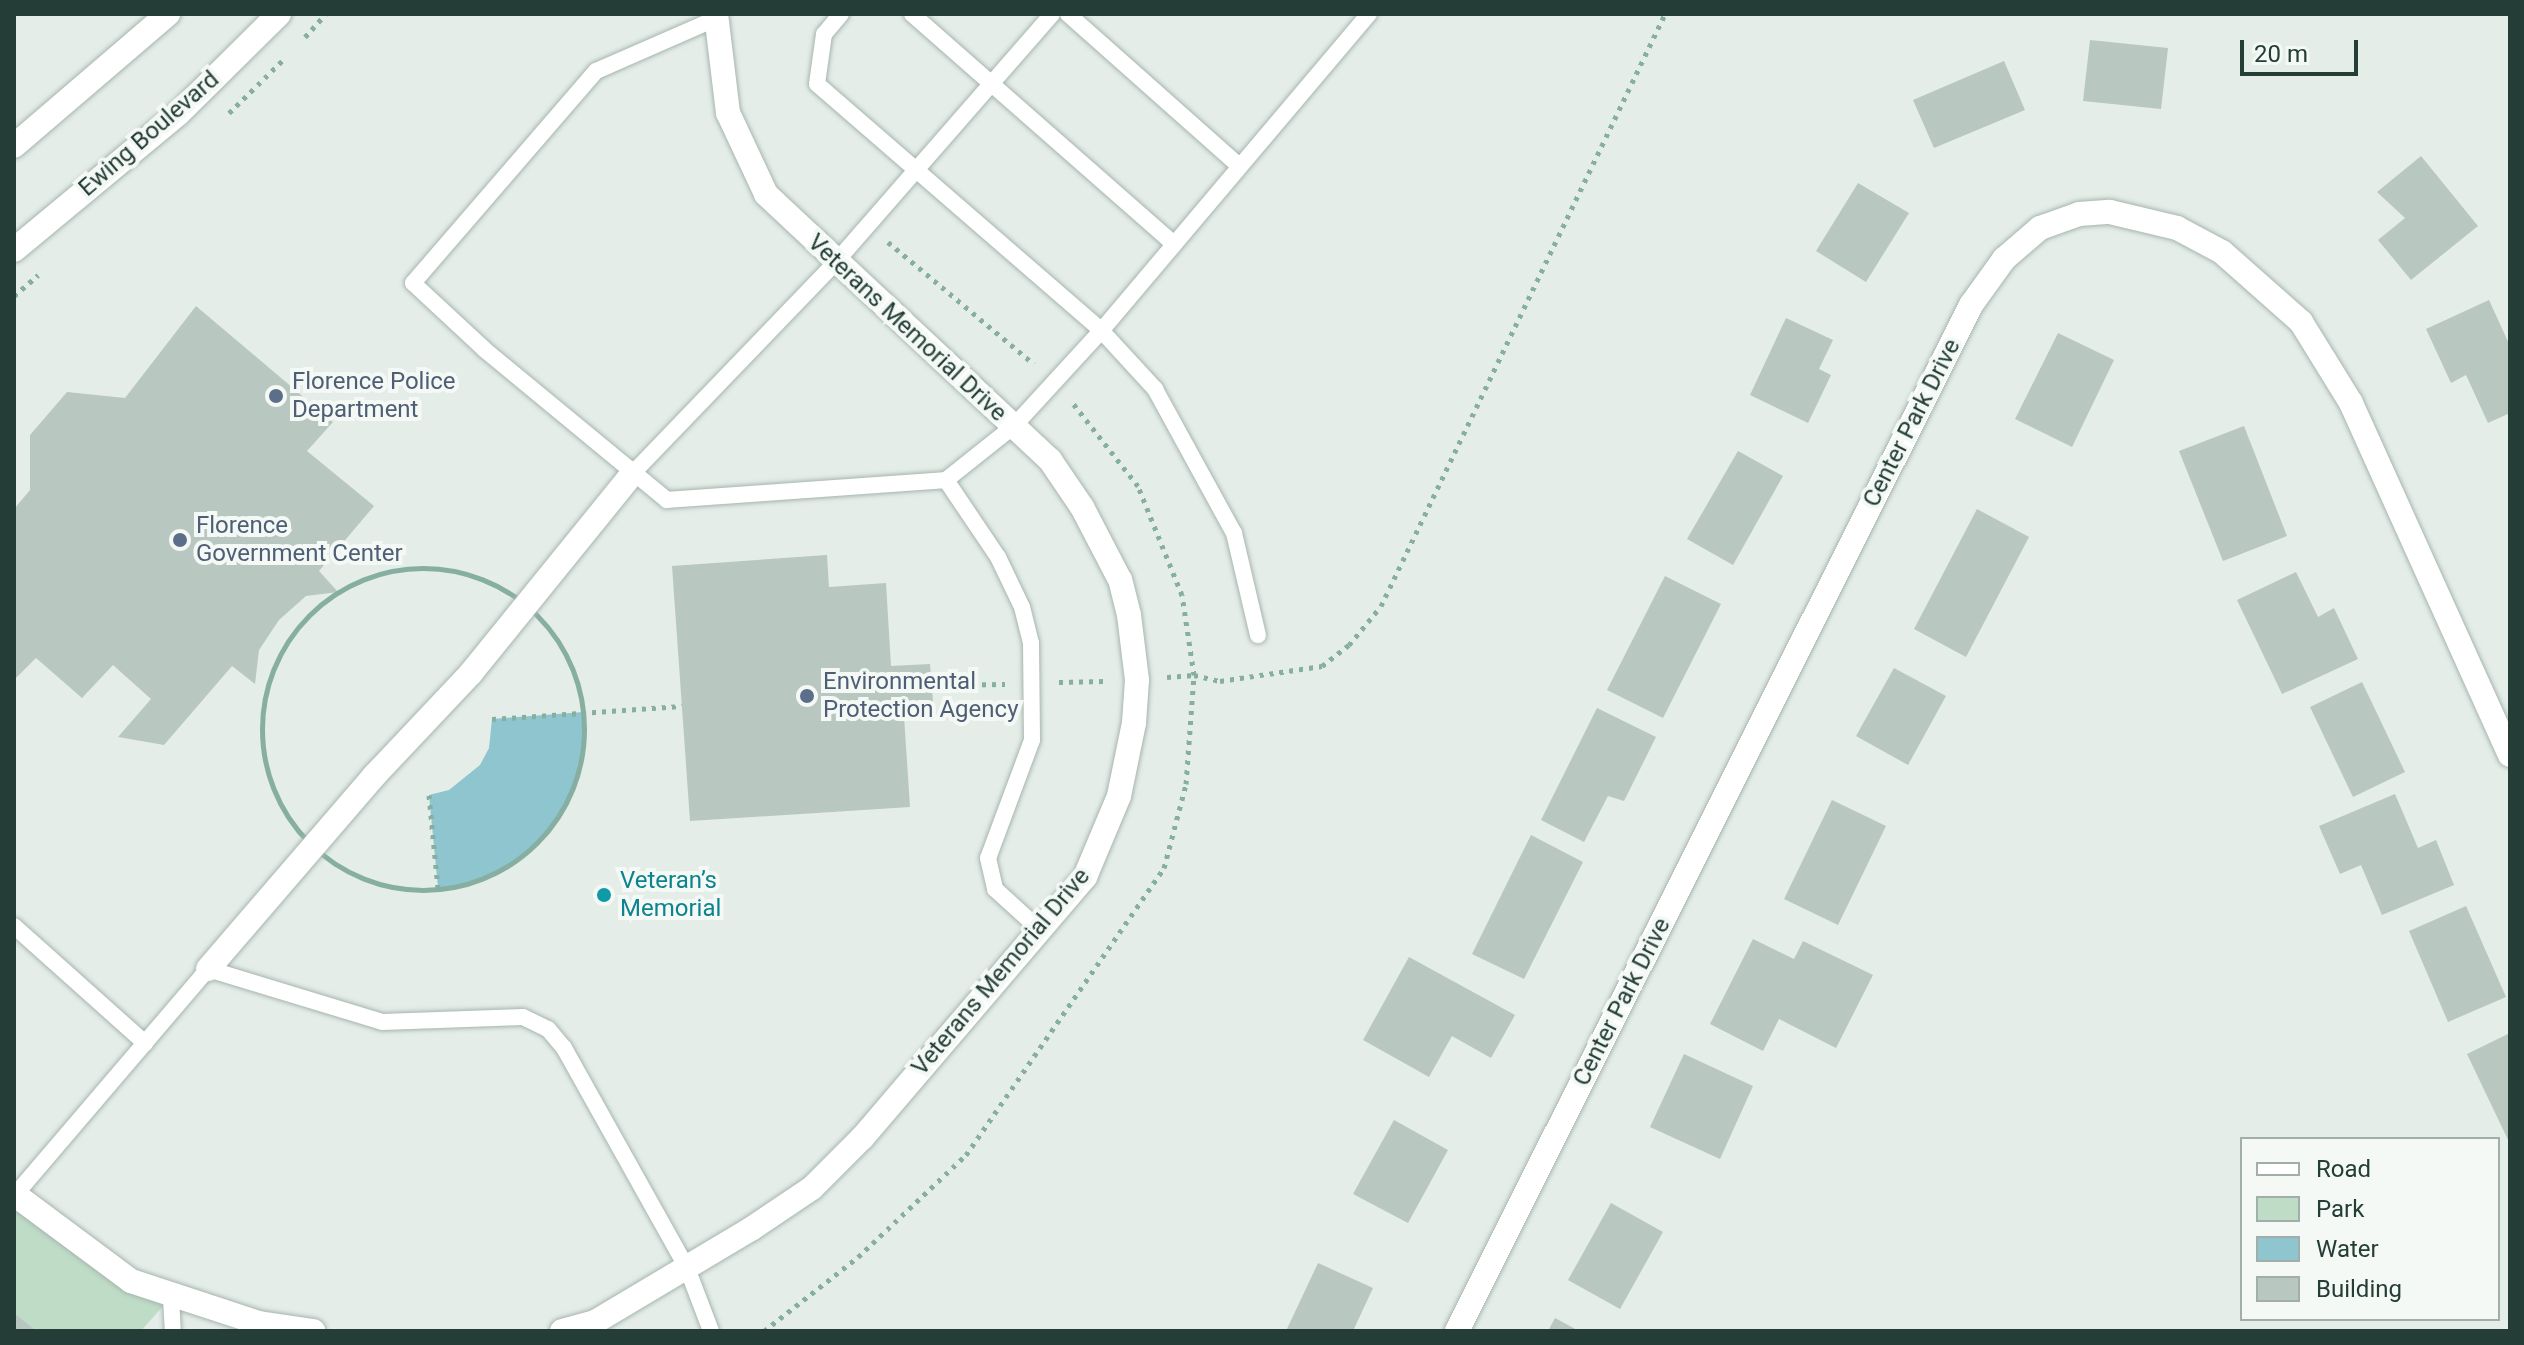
<!DOCTYPE html>
<meta charset="utf-8">
<style>
body{margin:0}
#map{position:relative;width:2524px;height:1345px;overflow:hidden;background:#e4ede8;font-family:Roboto,sans-serif}
div>[style]{position:absolute}
[style*='--x']{left:calc(var(--x)*1px);top:calc(var(--y)*1px);width:calc(var(--w)*1px);rotate:calc(var(--a)*1deg)}
.green>*{inset:0;background:#bedcc6}
.water>*{inset:0;background:#8ec5cf}
.building>*{inset:0;background:#b9c7c1}
.path>*{height:5px;margin-top:-2.5px;transform-origin:0;background:repeating-linear-gradient(90deg,#86afa1 0 4px,transparent 0 10px)}
.path>.ring{margin:-2.5px;padding:0;box-sizing:content-box;background:none;border:5px solid #86afa1;border-radius:50%}
.roads{filter:drop-shadow(0 0 2px #a7b5af) drop-shadow(0 0 2px #a7b5af)}
.service>*{height:16px;margin:-8px;padding:0 8px;transform-origin:8px;border-radius:8px;background:#fff}
.pedestrian>*{height:24px;margin:-12px;padding:0 12px;transform-origin:12px;border-radius:12px;background:#fff}
.minor>*{height:24px;margin:-12px;padding:0 12px;transform-origin:12px;border-radius:12px;background:#fff}
.tertiary>*{height:24px;margin:-12px;padding:0 12px;transform-origin:12px;border-radius:12px;background:#fff}
.dots>*{width:22px;height:22px;translate:-50% -50%;box-sizing:border-box;border:4px solid #f4f9f6;border-radius:50%}
span{translate:-50% -50%;white-space:nowrap;text-align:center;line-height:1.15;-webkit-text-stroke:8px #f4f9f6;paint-order:stroke}
.street-label{font-size:24px;color:#243d36}
.service-label{font-size:24px;color:#4e5e75}
.left{translate:0 -50%;text-align:left}
.culture-label{font-size:24px;color:#0d838f}
.frame{position:absolute;inset:0;border:16px solid #243d36;pointer-events:none}
.legend{position:absolute;left:2240px;top:1137px;width:260px;height:184px;box-sizing:border-box;background:#f4f9f6;border:2px solid #a1aea9;margin:0;padding:10px 14px;list-style:none;font-size:24px;color:#243d36}
.legend li{display:flex;align-items:center;gap:16px;height:40px}
.legend b{width:40px;border:2px solid #a1aea9}
.scale{position:absolute;left:2240px;top:40px;width:118px;height:36px;box-sizing:border-box;border:4px solid #243d36;border-top:0;padding-left:10px;font-size:24px;line-height:28px;white-space:nowrap;color:#243d36;-webkit-text-stroke:6px #f4f9f6;paint-order:stroke}
</style>
<div id="map">
<div class="green">
<div style="clip-path:polygon(14px 1194px,171px 1297px,141px 1331px,14px 1331px)"></div>
</div>
<div class="water">
<div style="clip-path:polygon(583px 712px,586px 742px,574px 792px,546px 836px,506px 869px,458px 887px,438px 888px,429px 795px,449px 790px,480px 765px,489px 748px,492px 719px)"></div>
</div>
<div class="building">
<div style="clip-path:polygon(2090px 40px,2168px 48px,2161px 109px,2083px 101px)"></div>
<div style="clip-path:polygon(2004px 61px,2025px 110px,1934px 148px,1913px 100px)"></div>
<div style="clip-path:polygon(2421px 156px,2478px 226px,2411px 280px,2378px 240px,2405px 218px,2377px 192px)"></div>
<div style="clip-path:polygon(1858px 183px,1909px 213px,1866px 282px,1816px 251px)"></div>
<div style="clip-path:polygon(2489px 300px,2510px 346px,2510px 413px,2488px 423px,2466px 375px,2451px 383px,2426px 329px)"></div>
<div style="clip-path:polygon(196px 306px,333px 422px,307px 451px,374px 506px,319px 571px,338px 592px,306px 596px,279px 620px,259px 650px,255px 684px,232px 666px,164px 745px,118px 737px,151px 699px,113px 665px,82px 698px,36px 658px,14px 680px,14px 509px,30px 490px,30px 435px,67px 392px,125px 398px)"></div>
<div style="clip-path:polygon(1786px 318px,1833px 340px,1819px 369px,1831px 375px,1808px 423px,1750px 395px)"></div>
<div style="clip-path:polygon(2058px 333px,2114px 360px,2072px 447px,2015px 419px)"></div>
<div style="clip-path:polygon(2244px 426px,2287px 536px,2223px 561px,2179px 451px)"></div>
<div style="clip-path:polygon(1738px 451px,1783px 476px,1733px 565px,1687px 539px)"></div>
<div style="clip-path:polygon(1977px 509px,2029px 537px,1966px 657px,1914px 629px)"></div>
<div style="clip-path:polygon(827px 555px,829px 587px,886px 583px,891px 666px,930px 664px,934px 714px,904px 716px,910px 807px,690px 821px,672px 566px)"></div>
<div style="clip-path:polygon(2296px 572px,2318px 617px,2334px 608px,2358px 659px,2282px 694px,2237px 600px)"></div>
<div style="clip-path:polygon(1665px 576px,1721px 604px,1663px 718px,1607px 690px)"></div>
<div style="clip-path:polygon(1894px 668px,1946px 696px,1908px 765px,1856px 736px)"></div>
<div style="clip-path:polygon(2362px 682px,2405px 772px,2353px 797px,2310px 707px)"></div>
<div style="clip-path:polygon(1597px 708px,1656px 737px,1624px 801px,1608px 796px,1584px 842px,1541px 820px)"></div>
<div style="clip-path:polygon(2395px 794px,2418px 848px,2436px 840px,2454px 885px,2382px 915px,2361px 865px,2340px 874px,2319px 826px)"></div>
<div style="clip-path:polygon(1832px 800px,1886px 826px,1838px 925px,1784px 899px)"></div>
<div style="clip-path:polygon(1531px 835px,1583px 862px,1524px 979px,1472px 954px)"></div>
<div style="clip-path:polygon(2466px 906px,2506px 997px,2448px 1022px,2409px 931px)"></div>
<div style="clip-path:polygon(1753px 939px,1794px 959px,1803px 941px,1873px 975px,1836px 1048px,1779px 1019px,1763px 1051px,1710px 1024px)"></div>
<div style="clip-path:polygon(1409px 957px,1515px 1015px,1491px 1058px,1452px 1036px,1429px 1077px,1363px 1040px)"></div>
<div style="clip-path:polygon(2510px 1033px,2510px 1144px,2467px 1054px)"></div>
<div style="clip-path:polygon(1684px 1054px,1753px 1086px,1720px 1159px,1650px 1127px)"></div>
<div style="clip-path:polygon(1394px 1120px,1448px 1150px,1408px 1223px,1353px 1194px)"></div>
<div style="clip-path:polygon(1611px 1203px,1663px 1232px,1620px 1309px,1568px 1280px)"></div>
<div style="clip-path:polygon(1318px 1263px,1373px 1288px,1353px 1331px,1286px 1331px)"></div>
<div style="clip-path:polygon(14px 1313px,36px 1331px,14px 1331px)"></div>
<div style="clip-path:polygon(1555px 1318px,1579px 1331px,1548px 1331px)"></div>
</div>
<div class="path">
<div style="--x:305;--y:37;--w:31;--a:-48"></div>
<div style="--x:229;--y:113;--w:77;--a:-44.5"></div>
<div style="--x:888;--y:242;--w:190;--a:39.9"></div>
<div style="--x:14;--y:296;--w:32;--a:-41"></div>
<div class="ring" style="left:262px;top:568px;width:317px;height:317px"></div>
<div style="--x:1167;--y:677;--w:27;--a:-4"></div>
<div style="--x:1194;--y:675;--w:27;--a:13"></div>
<div style="--x:1220;--y:681;--w:103;--a:-8.4"></div>
<div style="--x:1322;--y:666;--w:34;--a:-38"></div>
<div style="--x:1349;--y:645;--w:50;--a:-50.6"></div>
<div style="--x:1381;--y:606;--w:657;--a:-64.37"></div>
<div style="--x:1059;--y:682;--w:46;--a:-1.2"></div>
<div style="--x:932;--y:685;--w:73;--a:-0.8"></div>
<div style="--x:492;--y:719;--w:190;--a:-3.9"></div>
<div style="--x:429;--y:795;--w:93;--a:84.5"></div>
<div style="--x:764;--y:1331;--w:120;--a:-38.2"></div>
<div style="--x:858;--y:1257;--w:149;--a:-43.4"></div>
<div style="--x:966;--y:1155;--w:349;--a:-55.4"></div>
<div style="--x:1164;--y:868;--w:87;--a:-75.3"></div>
<div style="--x:1186;--y:784;--w:109;--a:-85.8"></div>
<div style="--x:1194;--y:675;--w:81;--a:-98.5"></div>
<div style="--x:1182;--y:595;--w:118;--a:-112"></div>
<div style="--x:1138;--y:486;--w:107;--a:-128.2"></div>
</div>
<div class="roads">
<div class="service">
<div style="--x:841;--y:14;--w:26;--a:130"></div>
<div style="--x:824;--y:34;--w:50;--a:98"></div>
<div style="--x:817;--y:84;--w:373;--a:40.9"></div>
<div style="--x:1099;--y:328;--w:83;--a:47.4"></div>
<div style="--x:1155;--y:389;--w:164;--a:61.3"></div>
<div style="--x:1234;--y:533;--w:105;--a:76.8"></div>
<div style="--x:912;--y:14;--w:349;--a:41.3"></div>
<div style="--x:1068;--y:14;--w:229;--a:41.6"></div>
<div style="--x:715;--y:19;--w:130;--a:156.4"></div>
<div style="--x:596;--y:71;--w:280;--a:130.8"></div>
<div style="--x:413;--y:283;--w:98;--a:42.9"></div>
<div style="--x:485;--y:350;--w:236;--a:39.5"></div>
<div style="--x:667;--y:500;--w:280;--a:-4.1"></div>
<div style="--x:946;--y:480;--w:87;--a:-38.5"></div>
<div style="--x:1014;--y:426;--w:129;--a:-47.5"></div>
<div style="--x:1101;--y:331;--w:415;--a:-49.8"></div>
<div style="--x:633;--y:473;--w:291;--a:-46.1"></div>
<div style="--x:835;--y:263;--w:330;--a:-48.9"></div>
<div style="--x:946;--y:480;--w:93;--a:56"></div>
<div style="--x:998;--y:557;--w:55;--a:64.4"></div>
<div style="--x:1022;--y:607;--w:37;--a:76"></div>
<div style="--x:1031;--y:643;--w:97;--a:89.4"></div>
<div style="--x:1032;--y:740;--w:126;--a:110.4"></div>
<div style="--x:988;--y:858;--w:32;--a:77"></div>
<div style="--x:995;--y:889;--w:61;--a:42.3"></div>
<div style="--x:14;--y:926;--w:176;--a:41.8"></div>
<div style="--x:15;--y:1195;--w:297;--a:-49.5"></div>
<div style="--x:208;--y:969;--w:182;--a:16.9"></div>
<div style="--x:382;--y:1022;--w:141;--a:-2"></div>
<div style="--x:523;--y:1017;--w:28;--a:26"></div>
<div style="--x:548;--y:1029;--w:25;--a:50"></div>
<div style="--x:564;--y:1048;--w:252;--a:60.8"></div>
<div style="--x:687;--y:1268;--w:67;--a:69.1"></div>
<div style="--x:171;--y:1297;--w:34;--a:87"></div>
</div>
<div class="pedestrian">
<div style="--x:208;--y:969;--w:255;--a:-49.3"></div>
<div style="--x:374;--y:776;--w:141;--a:-46.7"></div>
<div style="--x:471;--y:673;--w:257;--a:-51"></div>
</div>
<div class="minor">
<div style="--x:14;--y:1194;--w:146;--a:36.6"></div>
<div style="--x:131;--y:1281;--w:135;--a:18.2"></div>
<div style="--x:259;--y:1323;--w:55;--a:8.4"></div>
<div style="--x:562;--y:1331;--w:34;--a:-15"></div>
<div style="--x:595;--y:1322;--w:182;--a:-30.8"></div>
<div style="--x:751;--y:1229;--w:73;--a:-33.9"></div>
<div style="--x:812;--y:1188;--w:72;--a:-45"></div>
<div style="--x:863;--y:1137;--w:342;--a:-49.5"></div>
<div style="--x:1085;--y:877;--w:88;--a:-67.2"></div>
<div style="--x:1119;--y:796;--w:75;--a:-78.4"></div>
<div style="--x:1134;--y:723;--w:43;--a:-86"></div>
<div style="--x:1137;--y:680;--w:65;--a:-97"></div>
<div style="--x:1129;--y:615;--w:36;--a:-104"></div>
<div style="--x:1120;--y:580;--w:82;--a:-117.5"></div>
<div style="--x:1082;--y:507;--w:57;--a:-124.2"></div>
<div style="--x:1050;--y:460;--w:389;--a:-136.9"></div>
<div style="--x:766;--y:194;--w:89;--a:-115.1"></div>
<div style="--x:728;--y:113;--w:100;--a:-96.9"></div>
<div style="--x:1457;--y:1331;--w:1148;--a:-63.39"></div>
<div style="--x:1971;--y:305;--w:57;--a:-54.3"></div>
<div style="--x:2004;--y:259;--w:48;--a:-40.7"></div>
<div style="--x:2040;--y:228;--w:41;--a:-19.7"></div>
<div style="--x:2079;--y:214;--w:31;--a:-4"></div>
<div style="--x:2110;--y:212;--w:69;--a:13.4"></div>
<div style="--x:2177;--y:228;--w:51;--a:28.1"></div>
<div style="--x:2222;--y:252;--w:106;--a:41.5"></div>
<div style="--x:2301;--y:322;--w:95;--a:58.3"></div>
<div style="--x:2351;--y:403;--w:386;--a:65.7"></div>
</div>
<div class="tertiary">
<div style="--x:14;--y:146;--w:203;--a:-40.6"></div>
<div style="--x:14;--y:250;--w:213;--a:-39.7"></div>
<div style="--x:178;--y:114;--w:142;--a:-44.7"></div>
</div>
</div>
<div class="dots">
<div style="left:276px;top:396px;background:#5c6f8a"></div>
<div style="left:180px;top:540px;background:#5c6f8a"></div>
<div style="left:807px;top:696px;background:#5c6f8a"></div>
<div style="left:604px;top:895px;background:#0f9aa8"></div>
</div>
<div class="street-label">
<span style="left:149px;top:134px;rotate:-41deg">Ewing Boulevard</span>
<span style="left:907px;top:328px;rotate:43deg">Veterans Memorial Drive</span>
<span style="left:1912px;top:423px;rotate:-63deg">Center Park Drive</span>
<span style="left:1001px;top:972px;rotate:-50deg">Veterans Memorial Drive</span>
<span style="left:1622px;top:1002px;rotate:-63deg">Center Park Drive</span>
</div>
<div class="service-label">
<span class="left" style="left:292px;top:396px">Florence Police<br>Department</span>
<span class="left" style="left:196px;top:540px">Florence<br>Government Center</span>
<span class="left" style="left:823px;top:696px">Environmental<br>Protection Agency</span>
</div>
<div class="culture-label">
<span class="left" style="left:620px;top:895px">Veteran’s<br>Memorial</span>
</div>
<div class="frame"></div>
<ul class="legend">
<li><b style="height:10px;background:#fff"></b>Road</li>
<li><b style="height:22px;background:#bedcc6"></b>Park</li>
<li><b style="height:22px;background:#8ec5cf"></b>Water</li>
<li><b style="height:22px;background:#b9c7c1"></b>Building</li>
</ul>
<div class="scale">20 m</div>
</div>
